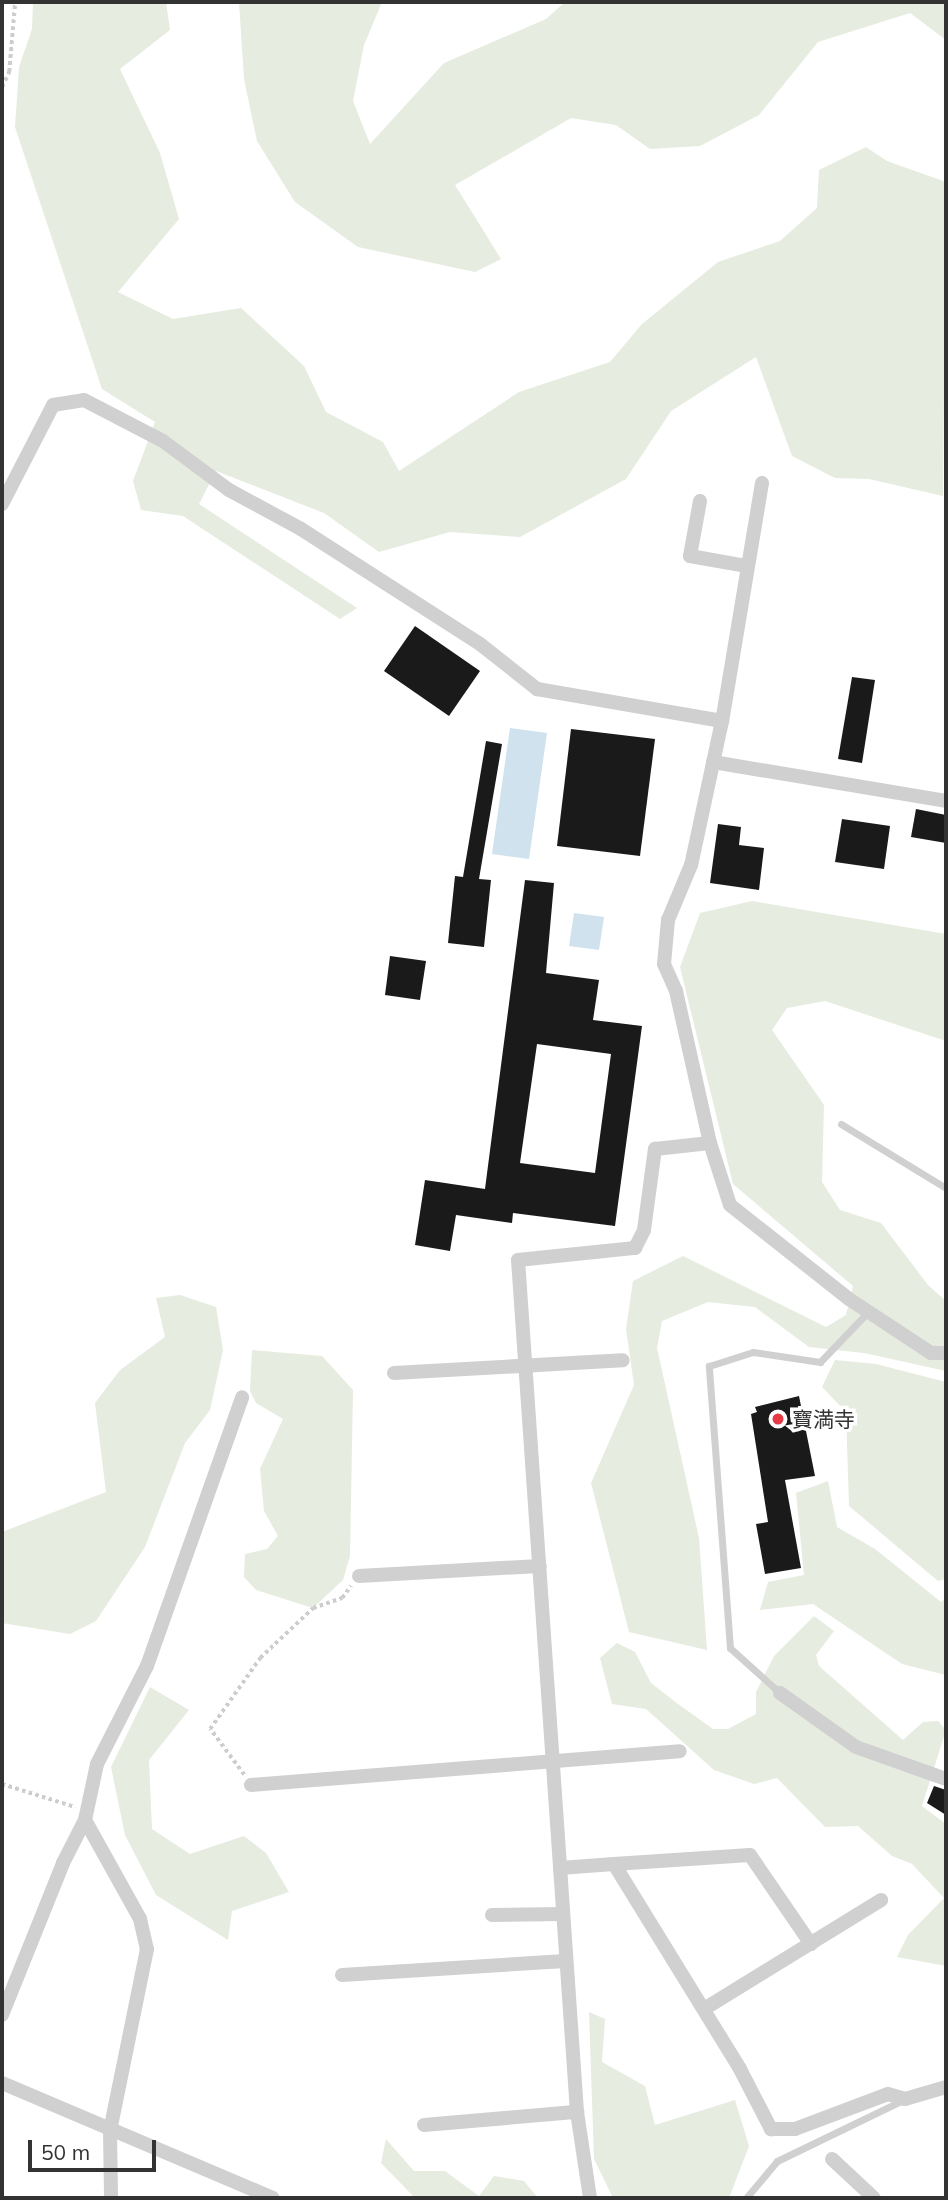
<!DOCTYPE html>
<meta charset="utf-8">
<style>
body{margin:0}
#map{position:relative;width:948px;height:2200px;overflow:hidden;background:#fff;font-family:Mulish,"Noto Sans JP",sans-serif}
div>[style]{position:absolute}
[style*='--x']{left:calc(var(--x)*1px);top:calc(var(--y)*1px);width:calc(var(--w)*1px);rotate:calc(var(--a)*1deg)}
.green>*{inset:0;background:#e6ecdf}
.water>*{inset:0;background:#cfe2ee}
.building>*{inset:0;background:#1a1a1a}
.path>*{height:3.5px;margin-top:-1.75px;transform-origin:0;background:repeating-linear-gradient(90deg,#cdcdcd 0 3.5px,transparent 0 7px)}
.lane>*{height:7px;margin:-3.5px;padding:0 3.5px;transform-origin:3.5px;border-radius:3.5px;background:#d0d0d0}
.street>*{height:14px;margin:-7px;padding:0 7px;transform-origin:7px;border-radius:7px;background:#d0d0d0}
.dots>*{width:19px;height:19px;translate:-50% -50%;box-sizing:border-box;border:4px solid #fff;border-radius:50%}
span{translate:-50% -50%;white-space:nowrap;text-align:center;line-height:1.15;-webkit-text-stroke:7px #fff;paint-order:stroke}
.poi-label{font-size:21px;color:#333}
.left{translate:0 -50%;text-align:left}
.frame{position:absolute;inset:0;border:4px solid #333;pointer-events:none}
.scale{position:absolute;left:28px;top:2140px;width:128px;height:32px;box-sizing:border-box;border:4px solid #333;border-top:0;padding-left:9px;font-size:21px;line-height:24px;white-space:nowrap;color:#333;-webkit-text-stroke:5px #fff;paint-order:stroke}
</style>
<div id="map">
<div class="green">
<div style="clip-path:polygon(33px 2px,166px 2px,170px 30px,120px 69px,160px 153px,179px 219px,118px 292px,173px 319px,241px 308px,304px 366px,326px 412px,383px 442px,399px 471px,519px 392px,610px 362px,642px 324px,718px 262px,780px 241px,817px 208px,819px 170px,866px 147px,887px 161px,946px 182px,943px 496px,869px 479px,835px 478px,792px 456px,756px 357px,671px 411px,626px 479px,520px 537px,450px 532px,379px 552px,324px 513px,216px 471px,199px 504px,357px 608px,340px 619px,183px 516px,141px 510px,133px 481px,155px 422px,102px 389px,15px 127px,19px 67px,32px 29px)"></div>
<div style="clip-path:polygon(239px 2px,382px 2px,364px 45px,353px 101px,370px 144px,444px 63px,546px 19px,565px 2px,946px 2px,946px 40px,910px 13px,818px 42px,759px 115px,700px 146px,650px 149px,616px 125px,571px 118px,455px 185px,501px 259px,475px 272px,358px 247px,295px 202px,257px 141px,244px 79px)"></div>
<div style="clip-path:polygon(752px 901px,946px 934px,946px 1041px,825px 1001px,787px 1008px,772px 1030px,824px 1105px,822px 1182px,840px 1210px,881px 1223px,928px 1285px,946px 1301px,946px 1371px,864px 1353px,809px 1347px,755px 1307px,708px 1302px,662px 1321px,657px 1348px,699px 1538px,707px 1650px,629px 1632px,591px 1483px,634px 1385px,626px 1329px,633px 1281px,683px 1256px,826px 1327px,846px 1315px,853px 1286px,733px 1184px,680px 967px,700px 913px)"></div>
<div style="clip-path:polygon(180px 1295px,216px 1307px,223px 1350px,210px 1410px,185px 1443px,145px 1547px,96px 1621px,70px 1634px,2px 1623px,2px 1532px,106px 1492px,95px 1403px,120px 1370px,165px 1337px,156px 1298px)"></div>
<div style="clip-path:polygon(252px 1350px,322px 1356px,353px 1390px,350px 1556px,343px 1580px,313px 1608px,256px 1590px,244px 1577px,245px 1554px,267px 1549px,278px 1536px,264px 1511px,260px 1469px,283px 1419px,256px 1403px,250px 1391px)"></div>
<div style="clip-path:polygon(835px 1360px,876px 1364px,946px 1382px,946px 1579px,938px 1581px,849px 1506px,846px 1412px,822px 1387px)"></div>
<div style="clip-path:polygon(828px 1481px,837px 1527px,875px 1549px,941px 1602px,946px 1598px,946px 1675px,902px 1664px,813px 1604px,760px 1610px,768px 1582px,804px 1575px,796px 1493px)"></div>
<div style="clip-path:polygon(814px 1616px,834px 1631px,816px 1655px,819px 1666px,903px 1740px,923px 1722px,938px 1721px,946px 1730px,922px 1806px,946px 1824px,946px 1966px,897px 1957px,908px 1935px,944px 1898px,912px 1864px,892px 1856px,858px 1826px,825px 1827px,777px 1778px,754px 1784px,714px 1770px,646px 1709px,612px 1704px,600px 1658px,617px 1643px,635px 1652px,651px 1683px,678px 1704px,713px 1729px,728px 1729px,756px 1714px,756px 1692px,774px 1656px)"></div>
<div style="clip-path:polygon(150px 1687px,189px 1710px,149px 1760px,152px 1829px,190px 1854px,244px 1836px,266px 1853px,289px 1892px,232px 1911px,228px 1940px,156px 1895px,125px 1835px,111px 1767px)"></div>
<div style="clip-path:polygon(589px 2012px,605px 2019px,602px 2062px,645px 2086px,655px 2125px,735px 2100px,749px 2146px,729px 2198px,613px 2198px,594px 2159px)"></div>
<div style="clip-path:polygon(386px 2139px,414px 2171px,445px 2171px,479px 2196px,494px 2176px,524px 2181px,538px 2198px,415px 2198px,381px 2163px)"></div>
</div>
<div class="water">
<div style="clip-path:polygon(510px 728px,547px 733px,529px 859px,492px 854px)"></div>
<div style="clip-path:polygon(574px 913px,604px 917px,599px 950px,569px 946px)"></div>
</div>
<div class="building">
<div style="clip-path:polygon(415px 626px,480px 671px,449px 716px,384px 671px)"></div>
<div style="clip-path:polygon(852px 677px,875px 680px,862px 763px,838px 759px)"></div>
<div style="clip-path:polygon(571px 729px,655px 739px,640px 856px,557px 846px)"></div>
<div style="clip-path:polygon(486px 741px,502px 744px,479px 879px,491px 880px,484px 947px,448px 943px,455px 876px,463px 877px)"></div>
<div style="clip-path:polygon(916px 809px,946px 815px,946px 843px,911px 837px)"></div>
<div style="clip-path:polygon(842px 819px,890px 826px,884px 869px,835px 862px)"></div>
<div style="clip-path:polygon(718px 824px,741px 827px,739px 845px,764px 848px,759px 890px,710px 883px)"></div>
<div style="clip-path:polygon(evenodd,525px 880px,554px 883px,546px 973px,599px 980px,593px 1020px,642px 1026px,615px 1226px,513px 1213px,512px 1223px,456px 1215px,450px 1251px,415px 1245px,425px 1180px,485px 1189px,525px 880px,537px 1044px,611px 1054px,595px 1173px,520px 1163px,537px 1044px)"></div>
<div style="clip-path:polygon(390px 956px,426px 961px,420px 1000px,385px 995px)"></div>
<div style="clip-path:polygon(799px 1396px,815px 1476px,785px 1480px,801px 1568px,765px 1574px,756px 1524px,768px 1522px,751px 1414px,757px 1412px,755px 1407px)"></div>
<div style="clip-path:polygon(934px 1786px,946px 1790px,946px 1815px,927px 1803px)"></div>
</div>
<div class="path">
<div style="--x:2;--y:87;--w:17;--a:-65"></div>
<div style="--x:9;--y:72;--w:70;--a:-85.1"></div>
<div style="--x:244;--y:1775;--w:57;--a:-126.5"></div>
<div style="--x:210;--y:1729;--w:87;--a:-54.8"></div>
<div style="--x:260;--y:1658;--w:73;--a:-43.3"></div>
<div style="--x:313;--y:1608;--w:31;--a:-19"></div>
<div style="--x:342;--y:1598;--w:15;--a:-53"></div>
<div style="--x:2;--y:1784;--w:77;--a:17.5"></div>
</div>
<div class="lane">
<div style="--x:841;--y:1124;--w:123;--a:31.4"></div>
<div style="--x:780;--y:1693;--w:67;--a:-138"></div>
<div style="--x:730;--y:1648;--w:283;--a:-94.3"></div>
<div style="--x:709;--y:1366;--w:46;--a:-17.7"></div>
<div style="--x:753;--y:1352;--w:68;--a:8.5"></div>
<div style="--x:820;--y:1362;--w:69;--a:-46.2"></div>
<div style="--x:746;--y:2198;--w:48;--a:-50"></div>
<div style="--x:777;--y:2161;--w:138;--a:-25.8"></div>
</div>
<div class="street">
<div style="--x:762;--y:483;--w:241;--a:99.5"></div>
<div style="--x:722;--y:721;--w:147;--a:102.1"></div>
<div style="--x:691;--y:865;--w:60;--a:112.7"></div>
<div style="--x:668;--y:920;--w:44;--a:95.2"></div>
<div style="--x:664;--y:964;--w:30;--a:66"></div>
<div style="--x:676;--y:991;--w:156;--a:77.4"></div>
<div style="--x:710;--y:1143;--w:65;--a:72.1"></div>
<div style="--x:730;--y:1205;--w:152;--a:38.3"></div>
<div style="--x:849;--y:1299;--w:98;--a:33.4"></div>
<div style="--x:931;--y:1353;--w:15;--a:0"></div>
<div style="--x:700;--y:501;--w:56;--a:100.3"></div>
<div style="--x:690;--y:556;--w:58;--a:10"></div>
<div style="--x:2;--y:504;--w:111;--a:-62.7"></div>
<div style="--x:53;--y:405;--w:31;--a:-9"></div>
<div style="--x:84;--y:400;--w:89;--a:27.4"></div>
<div style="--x:163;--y:441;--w:82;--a:36.6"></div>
<div style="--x:229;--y:490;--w:82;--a:28.4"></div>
<div style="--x:301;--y:529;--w:213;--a:32.7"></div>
<div style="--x:480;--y:644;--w:73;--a:38.3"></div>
<div style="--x:537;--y:689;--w:188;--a:9.8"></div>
<div style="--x:713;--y:762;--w:236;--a:9.5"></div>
<div style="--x:394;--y:1373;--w:229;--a:-3.2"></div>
<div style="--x:359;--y:1576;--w:181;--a:-3.2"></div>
<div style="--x:780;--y:1693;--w:93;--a:35.4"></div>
<div style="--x:856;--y:1747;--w:96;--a:19.6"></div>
<div style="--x:251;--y:1785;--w:430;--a:-4.5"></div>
<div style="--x:85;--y:1820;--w:113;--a:60.9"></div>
<div style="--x:140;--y:1919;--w:31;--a:77"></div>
<div style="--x:147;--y:1949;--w:186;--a:101.5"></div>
<div style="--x:110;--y:2131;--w:67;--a:89.1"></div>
<div style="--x:614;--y:1864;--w:136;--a:-3.8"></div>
<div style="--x:750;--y:1855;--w:108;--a:55.6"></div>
<div style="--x:560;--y:1868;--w:54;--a:-4.2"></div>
<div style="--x:614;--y:1864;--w:241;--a:58.4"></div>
<div style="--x:740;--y:2069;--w:68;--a:62.7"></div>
<div style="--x:771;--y:2129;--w:24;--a:0"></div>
<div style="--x:795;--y:2129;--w:99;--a:-20.6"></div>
<div style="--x:888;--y:2094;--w:18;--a:16"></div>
<div style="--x:905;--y:2099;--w:43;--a:-16.3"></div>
<div style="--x:492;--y:1915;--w:71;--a:-0.8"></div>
<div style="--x:342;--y:1975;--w:224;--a:-3.6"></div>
<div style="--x:704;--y:2009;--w:208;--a:-31.6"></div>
<div style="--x:2;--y:2015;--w:164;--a:-68.1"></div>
<div style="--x:63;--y:1863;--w:48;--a:-62.9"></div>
<div style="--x:85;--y:1820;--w:57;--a:-77.9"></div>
<div style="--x:97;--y:1764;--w:110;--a:-63"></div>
<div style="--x:147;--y:1666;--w:285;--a:-70.5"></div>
<div style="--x:2;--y:2083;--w:294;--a:23"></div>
<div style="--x:424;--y:2125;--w:154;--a:-4.9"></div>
<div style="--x:832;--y:2159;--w:57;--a:42.9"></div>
<div style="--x:590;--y:2198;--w:87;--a:-98.6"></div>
<div style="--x:577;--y:2112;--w:854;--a:-93.96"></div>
<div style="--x:518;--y:1260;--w:118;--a:-5.9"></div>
<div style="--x:635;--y:1248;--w:20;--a:-63"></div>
<div style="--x:644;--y:1230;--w:82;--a:-82.3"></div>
<div style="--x:655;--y:1149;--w:55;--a:-6.2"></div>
</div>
<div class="dots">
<div style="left:778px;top:1419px;background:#e63946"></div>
</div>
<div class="poi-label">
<span class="left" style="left:792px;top:1419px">寶満寺</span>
</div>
<div class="frame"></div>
<div class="scale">50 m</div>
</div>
